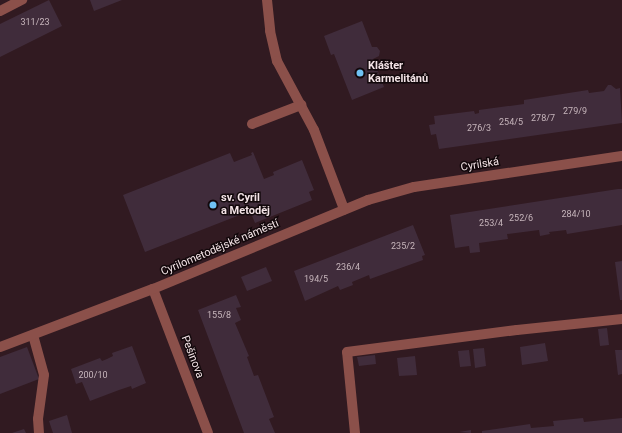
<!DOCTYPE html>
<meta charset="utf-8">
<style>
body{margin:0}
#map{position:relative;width:622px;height:433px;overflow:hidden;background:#311a21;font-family:Roboto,sans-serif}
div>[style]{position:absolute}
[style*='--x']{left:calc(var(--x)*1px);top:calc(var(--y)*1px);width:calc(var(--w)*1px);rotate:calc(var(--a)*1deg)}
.building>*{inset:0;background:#402c3b}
.lane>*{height:10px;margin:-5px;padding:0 5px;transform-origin:5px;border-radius:5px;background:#8b504a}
.street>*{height:10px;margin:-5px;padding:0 5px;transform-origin:5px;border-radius:5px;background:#8b504a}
.dots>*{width:11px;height:11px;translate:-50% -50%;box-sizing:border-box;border:2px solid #12080b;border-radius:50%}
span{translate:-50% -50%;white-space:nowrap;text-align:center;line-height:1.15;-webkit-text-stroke:3px #12080b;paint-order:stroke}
.number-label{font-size:9px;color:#c6b5bb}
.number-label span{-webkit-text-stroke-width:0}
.poi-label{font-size:11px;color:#f3e3e6;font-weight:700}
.left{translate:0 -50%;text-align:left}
.street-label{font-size:11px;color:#f3e3e6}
</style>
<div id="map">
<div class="building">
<div style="clip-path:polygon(49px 0,62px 26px,0 57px,0 24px)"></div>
<div style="clip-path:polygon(90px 0,122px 0,94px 11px)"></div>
<div style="clip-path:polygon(362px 21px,372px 47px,377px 47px,380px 51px,379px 56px,373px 59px,384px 87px,352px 100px,334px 54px,331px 55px,324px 36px)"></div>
<div style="clip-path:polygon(608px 85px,611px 85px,616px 89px,620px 88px,622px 123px,439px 149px,436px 134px,431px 135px,429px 125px,435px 124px,434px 116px,474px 111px,475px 114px,479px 113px,479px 110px,524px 104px,524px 100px,588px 90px,589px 93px,604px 91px)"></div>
<div style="clip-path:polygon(253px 152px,264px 179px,274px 175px,273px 172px,302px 160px,314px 190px,309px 192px,312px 200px,255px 223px,250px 211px,145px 252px,123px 195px,230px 153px,234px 162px,252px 155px,251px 153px)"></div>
<div style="clip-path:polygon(618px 189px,622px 189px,622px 225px,567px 234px,566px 230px,549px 232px,550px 234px,540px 236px,539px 230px,507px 234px,508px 239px,479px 243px,480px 252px,470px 253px,469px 246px,455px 248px,450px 215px)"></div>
<div style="clip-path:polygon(413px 225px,425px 255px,422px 256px,423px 260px,370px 279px,369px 275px,352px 282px,353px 285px,340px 290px,338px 286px,305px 301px,294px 271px)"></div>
<div style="clip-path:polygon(622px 261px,622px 300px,620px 300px,615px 262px)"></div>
<div style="clip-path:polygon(266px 267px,272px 281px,247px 291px,241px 277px)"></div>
<div style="clip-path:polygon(236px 295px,241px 307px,236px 308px,241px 320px,235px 323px,249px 356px,247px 357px,254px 376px,258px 375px,274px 417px,269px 419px,275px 433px,244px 433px,198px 310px)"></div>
<div style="clip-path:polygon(607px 328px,609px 345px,600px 346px,598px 329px)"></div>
<div style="clip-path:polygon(545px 343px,548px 361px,522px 365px,520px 347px)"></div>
<div style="clip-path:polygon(132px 346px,146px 383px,132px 389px,131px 386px,119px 390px,90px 401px,82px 382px,76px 384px,71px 369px,100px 358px,102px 361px,107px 359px,113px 356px,112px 353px)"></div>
<div style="clip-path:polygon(27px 347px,39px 379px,0 394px,0 357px)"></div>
<div style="clip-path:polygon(484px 348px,486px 366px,475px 368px,473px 349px)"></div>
<div style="clip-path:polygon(469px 350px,471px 366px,460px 367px,458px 351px)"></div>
<div style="clip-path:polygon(615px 350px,622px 350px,622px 374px,618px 375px)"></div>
<div style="clip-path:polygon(375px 355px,376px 364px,359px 366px,357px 357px)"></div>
<div style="clip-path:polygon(415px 356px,417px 375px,399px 376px,397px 358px)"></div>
<div style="clip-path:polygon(67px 415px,72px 433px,53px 433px,49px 421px)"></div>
<div style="clip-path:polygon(583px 418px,584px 422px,622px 418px,622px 433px,482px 433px,482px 431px,530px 424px,531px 428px,554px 426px,553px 421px)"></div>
<div style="clip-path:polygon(24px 429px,26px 433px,12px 433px)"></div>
<div style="clip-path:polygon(471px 430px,471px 433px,459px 432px)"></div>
</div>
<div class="lane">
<div style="--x:33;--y:335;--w:41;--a:74.6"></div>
<div style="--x:44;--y:375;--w:44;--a:97.8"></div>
<div style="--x:38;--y:419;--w:14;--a:86"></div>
<div style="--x:355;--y:433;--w:81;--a:-95.6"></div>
<div style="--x:347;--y:352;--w:171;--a:-7.4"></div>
<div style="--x:517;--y:330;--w:106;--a:-6"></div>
</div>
<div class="street">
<div style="--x:267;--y:0;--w:31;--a:84"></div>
<div style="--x:270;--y:31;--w:31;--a:77"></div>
<div style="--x:277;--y:61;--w:78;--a:61.8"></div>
<div style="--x:314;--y:130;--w:85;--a:69.2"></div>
<div style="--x:0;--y:11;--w:25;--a:-27"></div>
<div style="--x:252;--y:124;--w:53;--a:-21.2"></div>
<div style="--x:153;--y:289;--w:154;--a:69.1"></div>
<div style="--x:0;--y:347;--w:164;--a:-20.8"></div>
<div style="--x:153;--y:289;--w:233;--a:-22.5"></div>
<div style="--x:368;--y:200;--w:48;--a:-15.8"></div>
<div style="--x:414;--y:187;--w:210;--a:-8.5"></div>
</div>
<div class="dots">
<div style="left:360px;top:73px;background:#6fc2f4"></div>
<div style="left:213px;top:205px;background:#6fc2f4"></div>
</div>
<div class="number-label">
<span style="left:35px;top:22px">311/23</span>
<span style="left:575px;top:111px">279/9</span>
<span style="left:543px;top:118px">278/7</span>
<span style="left:511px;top:122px">254/5</span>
<span style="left:479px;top:128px">276/3</span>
<span style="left:576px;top:214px">284/10</span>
<span style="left:521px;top:218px">252/6</span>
<span style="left:491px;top:223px">253/4</span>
<span style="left:403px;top:246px">235/2</span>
<span style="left:348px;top:267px">236/4</span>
<span style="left:316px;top:279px">194/5</span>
<span style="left:219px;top:315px">155/8</span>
<span style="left:93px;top:375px">200/10</span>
</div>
<div class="poi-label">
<span class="left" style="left:368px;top:73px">Klášter<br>Karmelitánů</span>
<span class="left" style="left:221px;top:205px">sv. Cyril<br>a Metoděj</span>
</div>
<div class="street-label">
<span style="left:480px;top:165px;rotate:-9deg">Cyrilská</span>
<span style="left:220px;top:248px;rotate:-23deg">Cyrilometodějské náměstí</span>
<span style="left:192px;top:357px;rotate:69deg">Pešinova</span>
</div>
</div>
